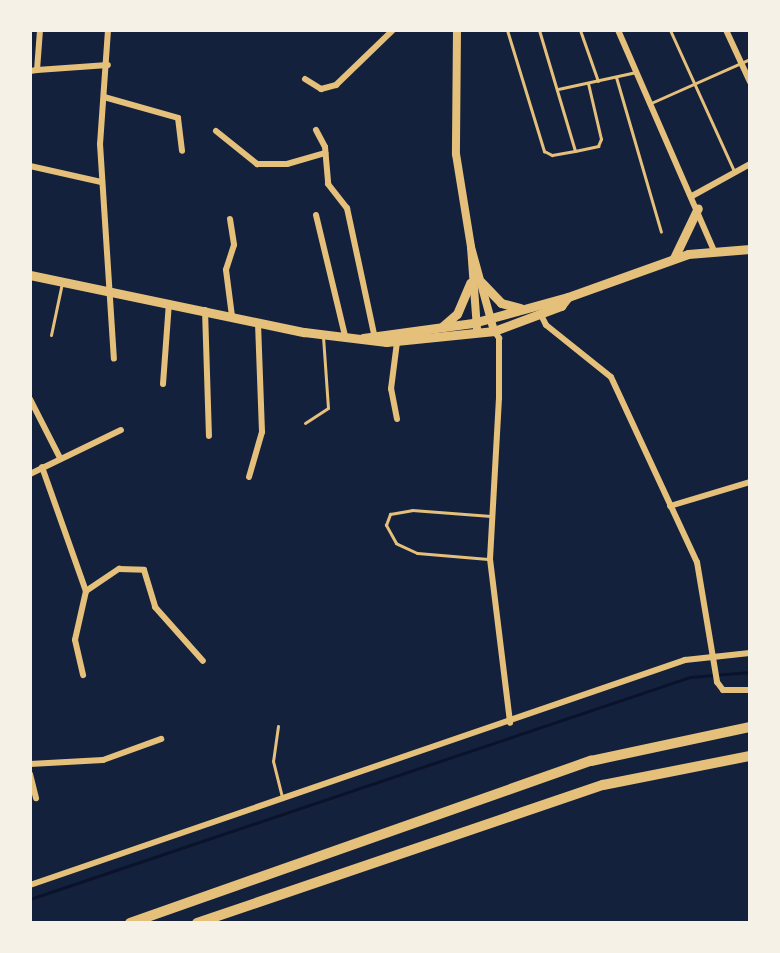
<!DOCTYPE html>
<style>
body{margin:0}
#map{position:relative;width:780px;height:953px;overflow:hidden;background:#14213d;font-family:"Titillium Web",sans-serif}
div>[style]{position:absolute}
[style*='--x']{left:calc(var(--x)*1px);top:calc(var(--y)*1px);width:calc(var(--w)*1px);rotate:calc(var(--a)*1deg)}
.stream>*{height:3px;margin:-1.5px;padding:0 1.5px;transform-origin:1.5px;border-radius:1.5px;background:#0b132b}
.service>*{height:3px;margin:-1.5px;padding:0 1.5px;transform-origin:1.5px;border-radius:1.5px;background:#e5c07b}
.minor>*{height:6px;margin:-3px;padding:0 3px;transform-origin:3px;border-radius:3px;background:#e5c07b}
.tertiary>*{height:8px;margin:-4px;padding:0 4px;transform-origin:4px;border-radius:4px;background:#e5c07b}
.secondary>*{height:9px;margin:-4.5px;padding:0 4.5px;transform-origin:4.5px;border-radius:4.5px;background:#e5c07b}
.primary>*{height:10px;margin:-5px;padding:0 5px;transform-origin:5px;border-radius:5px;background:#e5c07b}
span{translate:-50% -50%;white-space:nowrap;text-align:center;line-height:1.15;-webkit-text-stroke:5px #f6f1e7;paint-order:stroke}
.frame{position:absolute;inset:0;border:32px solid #f6f1e7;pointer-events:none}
</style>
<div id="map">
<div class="stream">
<div style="--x:30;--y:899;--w:696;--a:-18.59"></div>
<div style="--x:690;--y:677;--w:60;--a:-4.8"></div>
</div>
<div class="service">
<div style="--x:507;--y:30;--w:127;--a:73"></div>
<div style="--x:544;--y:151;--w:9;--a:27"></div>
<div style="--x:552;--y:155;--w:23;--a:-10"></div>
<div style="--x:539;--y:30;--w:126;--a:73.4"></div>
<div style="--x:575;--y:151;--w:24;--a:-12"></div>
<div style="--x:598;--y:146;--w:8;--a:-67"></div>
<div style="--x:601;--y:139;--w:57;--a:-103.1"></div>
<div style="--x:580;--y:30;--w:54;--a:70.6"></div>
<div style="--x:670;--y:30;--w:155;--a:65.6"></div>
<div style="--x:616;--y:77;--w:161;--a:73.8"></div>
<div style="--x:558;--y:89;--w:80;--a:-12.3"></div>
<div style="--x:651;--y:103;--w:108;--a:-24"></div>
<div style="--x:51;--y:335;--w:53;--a:-78.1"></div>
<div style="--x:305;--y:423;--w:27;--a:-33"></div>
<div style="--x:328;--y:408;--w:71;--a:-94"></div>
<div style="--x:488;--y:559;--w:71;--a:-175.2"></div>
<div style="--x:417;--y:553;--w:23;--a:-155"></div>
<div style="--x:396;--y:543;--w:21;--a:-119"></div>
<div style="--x:386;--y:525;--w:12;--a:-70"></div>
<div style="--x:390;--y:514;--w:22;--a:-10"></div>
<div style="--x:412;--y:510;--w:79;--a:4.3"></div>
<div style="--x:278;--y:726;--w:35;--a:98"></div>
<div style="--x:273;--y:761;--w:36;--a:76"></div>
</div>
<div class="minor">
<div style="--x:108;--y:30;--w:114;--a:94"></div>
<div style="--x:100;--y:144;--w:215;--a:86.3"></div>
<div style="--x:618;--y:30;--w:239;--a:66.5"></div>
<div style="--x:726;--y:30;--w:57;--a:65.2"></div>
<div style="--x:37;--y:70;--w:71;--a:-4"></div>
<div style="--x:30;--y:71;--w:7;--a:-8"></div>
<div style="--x:37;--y:70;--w:40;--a:-85.7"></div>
<div style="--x:305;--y:79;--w:19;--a:32"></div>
<div style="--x:321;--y:89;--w:16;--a:-15"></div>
<div style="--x:336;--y:85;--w:79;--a:-44"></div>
<div style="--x:104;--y:97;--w:77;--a:15.8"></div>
<div style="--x:178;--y:118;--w:33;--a:83"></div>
<div style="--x:316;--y:130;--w:19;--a:62"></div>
<div style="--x:325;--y:147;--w:37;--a:85"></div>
<div style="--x:328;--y:184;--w:31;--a:52"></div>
<div style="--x:347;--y:208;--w:129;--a:77.9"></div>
<div style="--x:216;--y:131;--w:53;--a:38.8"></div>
<div style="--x:257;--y:164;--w:30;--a:0"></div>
<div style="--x:287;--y:164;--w:40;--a:-16"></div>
<div style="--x:30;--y:166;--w:73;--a:12.7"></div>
<div style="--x:692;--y:196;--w:66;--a:-28.9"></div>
<div style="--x:316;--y:215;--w:124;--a:76.5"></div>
<div style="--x:230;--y:219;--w:26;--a:81"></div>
<div style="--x:234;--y:245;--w:26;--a:108"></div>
<div style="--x:226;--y:270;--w:46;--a:82.6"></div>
<div style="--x:205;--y:310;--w:126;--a:88.2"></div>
<div style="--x:541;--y:315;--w:11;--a:63"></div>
<div style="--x:546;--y:325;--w:83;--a:38.7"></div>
<div style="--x:611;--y:377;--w:204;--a:65.1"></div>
<div style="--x:697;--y:562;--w:122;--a:80.5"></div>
<div style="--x:717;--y:682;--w:10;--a:53"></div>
<div style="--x:723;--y:690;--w:27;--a:0"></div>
<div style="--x:494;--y:331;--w:9;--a:54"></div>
<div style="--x:499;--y:338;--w:60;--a:90"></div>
<div style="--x:499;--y:398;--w:161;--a:93.2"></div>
<div style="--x:490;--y:559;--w:165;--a:83"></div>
<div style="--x:163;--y:384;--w:81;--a:-85.8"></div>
<div style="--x:30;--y:399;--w:66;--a:63"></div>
<div style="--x:397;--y:419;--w:31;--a:-101"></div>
<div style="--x:391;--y:389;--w:47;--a:-82.7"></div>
<div style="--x:42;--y:467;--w:132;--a:70.5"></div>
<div style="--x:86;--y:591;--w:50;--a:102.7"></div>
<div style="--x:75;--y:640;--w:36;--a:77"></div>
<div style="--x:30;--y:474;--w:101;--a:-25.8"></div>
<div style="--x:249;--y:477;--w:47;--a:-73.9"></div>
<div style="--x:262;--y:432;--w:110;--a:-92.1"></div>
<div style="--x:670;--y:506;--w:84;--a:-16.7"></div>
<div style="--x:86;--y:591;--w:40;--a:-34"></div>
<div style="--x:119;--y:569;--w:25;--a:2"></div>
<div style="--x:144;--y:570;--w:39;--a:73"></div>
<div style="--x:155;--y:607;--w:72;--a:48.4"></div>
<div style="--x:30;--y:764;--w:73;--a:-3.1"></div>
<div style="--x:103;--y:760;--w:62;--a:-19.9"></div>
<div style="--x:30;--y:774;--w:25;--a:76"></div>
<div style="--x:30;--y:885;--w:693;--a:-18.96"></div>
<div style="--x:685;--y:660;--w:65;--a:-6.1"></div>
</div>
<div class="tertiary">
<div style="--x:457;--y:30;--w:124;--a:90.5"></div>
<div style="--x:456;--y:154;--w:94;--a:80.8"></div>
<div style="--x:471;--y:247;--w:87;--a:74.7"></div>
<div style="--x:471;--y:247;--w:82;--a:85.8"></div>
</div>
<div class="secondary">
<div style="--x:674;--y:258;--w:55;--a:-64.4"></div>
<div style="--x:30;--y:275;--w:280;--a:11.8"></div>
<div style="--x:304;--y:332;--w:83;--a:7"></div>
<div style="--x:386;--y:342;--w:109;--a:-5.8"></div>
<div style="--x:494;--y:331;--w:72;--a:-20.5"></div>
<div style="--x:561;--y:306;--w:11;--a:-52"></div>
<div style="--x:481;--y:282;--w:29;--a:46"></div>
<div style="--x:501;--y:303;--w:20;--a:15"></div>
<div style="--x:443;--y:326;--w:18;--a:-41"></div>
<div style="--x:457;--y:314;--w:34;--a:-67"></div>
<div style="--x:363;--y:338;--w:111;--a:-7.8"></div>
<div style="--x:473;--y:323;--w:98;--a:-15.3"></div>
<div style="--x:568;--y:297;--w:127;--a:-19.7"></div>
<div style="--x:688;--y:254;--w:62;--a:-4.6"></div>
</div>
<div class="primary">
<div style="--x:130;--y:923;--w:489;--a:-19.4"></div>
<div style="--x:591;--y:761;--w:163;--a:-12.1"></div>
<div style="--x:197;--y:923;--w:429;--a:-18.8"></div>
<div style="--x:603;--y:785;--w:150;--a:-11.2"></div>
</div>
<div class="frame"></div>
</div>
